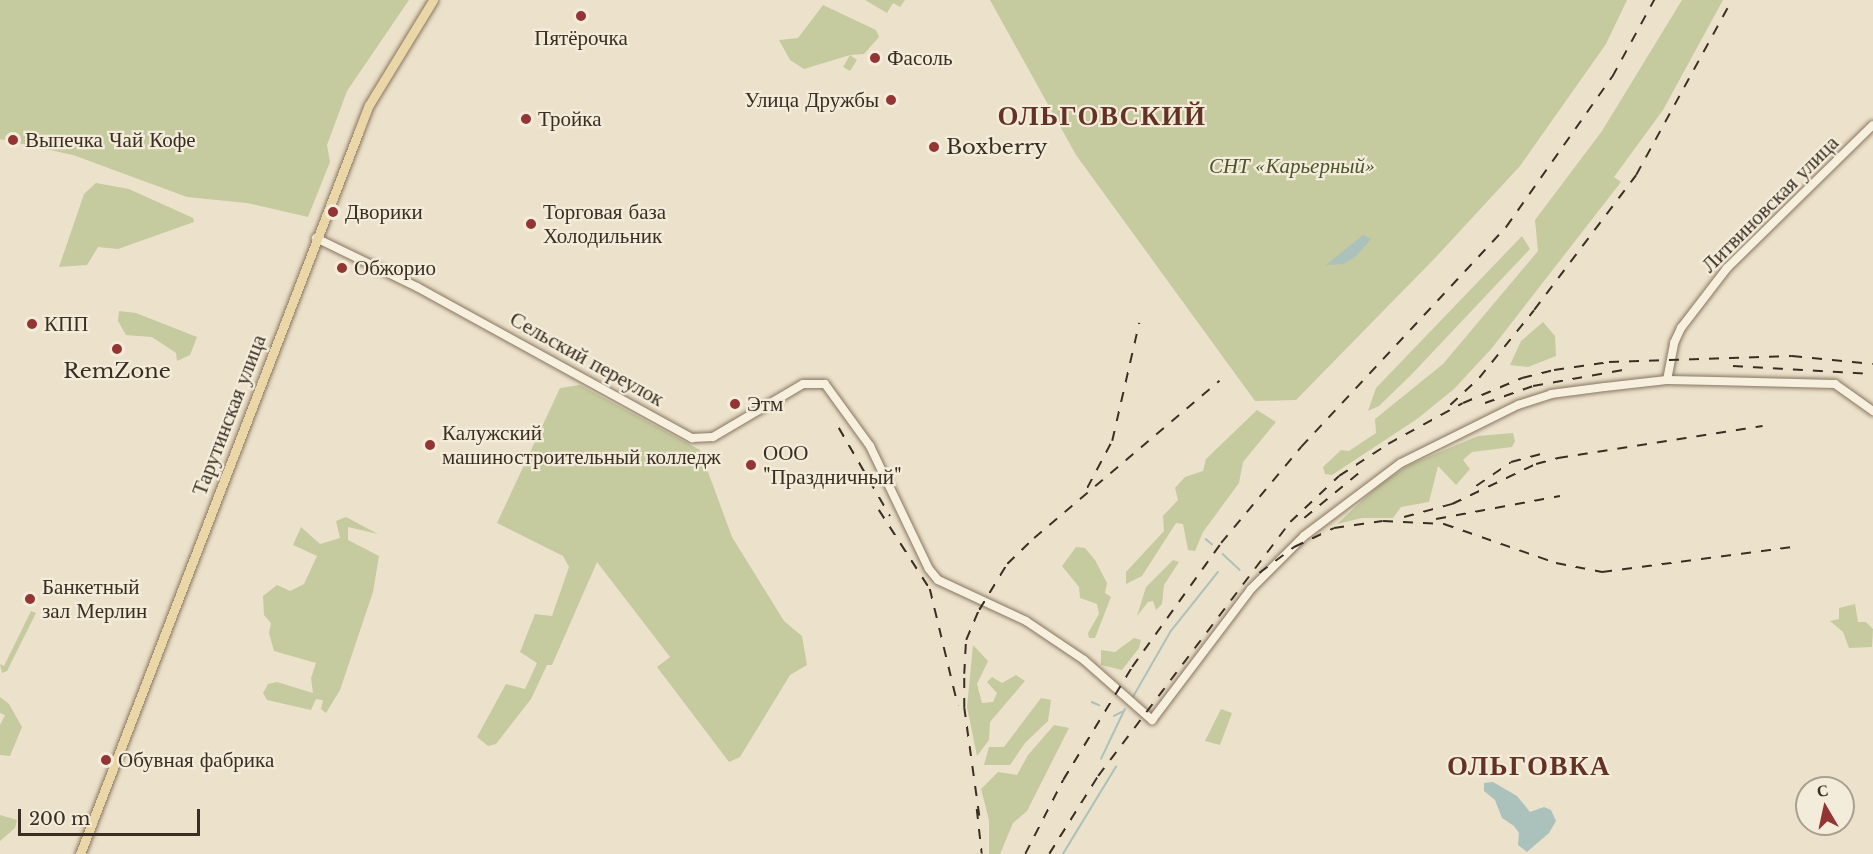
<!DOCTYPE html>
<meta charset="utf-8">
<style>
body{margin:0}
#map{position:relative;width:1873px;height:854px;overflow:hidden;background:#ece2cb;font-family:"Libre Baskerville",serif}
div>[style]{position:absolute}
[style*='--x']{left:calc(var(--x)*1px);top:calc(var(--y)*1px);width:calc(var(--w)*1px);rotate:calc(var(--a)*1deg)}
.green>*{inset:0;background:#c5ca9f}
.water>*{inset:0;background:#abc1bb}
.stream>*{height:1.5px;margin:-0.75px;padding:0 0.75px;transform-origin:0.75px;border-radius:0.75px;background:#abc1bb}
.roads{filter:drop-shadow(0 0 2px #887560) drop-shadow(0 0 2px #887560)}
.tertiary>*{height:8px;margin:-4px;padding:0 4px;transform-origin:4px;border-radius:4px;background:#f7f0de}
.primary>*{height:9px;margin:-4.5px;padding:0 4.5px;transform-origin:4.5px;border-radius:4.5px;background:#ebd6a7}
.rail>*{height:1.5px;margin-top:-0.75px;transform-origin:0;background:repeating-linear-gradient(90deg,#3a2e22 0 10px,transparent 0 20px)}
.dots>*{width:16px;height:16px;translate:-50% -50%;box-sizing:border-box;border:3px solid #f4ecda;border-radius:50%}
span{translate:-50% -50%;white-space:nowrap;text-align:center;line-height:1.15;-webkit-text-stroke:4.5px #f4ecda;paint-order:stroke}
.poi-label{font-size:21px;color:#3a2e22}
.left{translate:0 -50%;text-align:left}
.right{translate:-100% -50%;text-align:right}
.park-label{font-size:21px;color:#4a552a;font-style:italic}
.street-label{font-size:21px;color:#3a2e22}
.district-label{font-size:27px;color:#633225;font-weight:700;letter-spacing:1.5px}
.north{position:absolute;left:1795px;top:776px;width:60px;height:60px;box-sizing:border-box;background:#f4ecda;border:2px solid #aaa090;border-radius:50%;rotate:351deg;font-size:16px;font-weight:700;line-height:24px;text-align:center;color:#3a2e22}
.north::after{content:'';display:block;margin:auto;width:21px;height:27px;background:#933435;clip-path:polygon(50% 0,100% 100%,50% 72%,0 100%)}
.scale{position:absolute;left:18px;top:809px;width:182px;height:27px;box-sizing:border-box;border:3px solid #3a2e22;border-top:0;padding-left:8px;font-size:18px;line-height:21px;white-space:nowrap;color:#3a2e22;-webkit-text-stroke:4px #f4ecda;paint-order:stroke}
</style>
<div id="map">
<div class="green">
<div style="clip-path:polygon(0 0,409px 0,347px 91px,327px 145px,330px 162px,308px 217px,247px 203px,187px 197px,73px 155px,0 139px)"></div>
<div style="clip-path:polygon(865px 0,905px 0,900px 7px,893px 3px,887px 13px)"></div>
<div style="clip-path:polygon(990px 0,1627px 0,1606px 44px,1520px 166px,1436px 257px,1296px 400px,1255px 401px,1076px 155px)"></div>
<div style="clip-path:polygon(1682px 0,1723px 0,1663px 110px,1614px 177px,1621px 182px,1492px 348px,1454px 389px,1417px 419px,1332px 475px,1325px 474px,1323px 467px,1341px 450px,1349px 451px,1376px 433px,1375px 419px,1443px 364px,1538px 251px,1535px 220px,1602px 131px)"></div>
<div style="clip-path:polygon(823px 5px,876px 30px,879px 37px,864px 54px,850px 55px,857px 60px,850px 71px,843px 67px,850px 55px,804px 69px,790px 60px,779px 40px,798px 38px)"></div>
<div style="clip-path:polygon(96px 183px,129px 189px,193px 218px,194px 222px,118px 249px,98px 247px,87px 265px,59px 267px,84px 194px)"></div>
<div style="clip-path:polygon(1522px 236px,1530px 249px,1411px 375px,1379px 406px,1368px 411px,1376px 388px)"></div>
<div style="clip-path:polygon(119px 311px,136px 313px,197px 337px,190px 355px,177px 361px,176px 353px,152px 337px,126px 335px,118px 321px)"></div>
<div style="clip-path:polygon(1543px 322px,1555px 336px,1556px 356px,1528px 367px,1510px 365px,1521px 341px)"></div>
<div style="clip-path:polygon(580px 385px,700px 450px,732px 537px,784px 621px,802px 636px,807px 665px,790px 675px,740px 757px,729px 762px,657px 667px,670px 657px,597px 562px,552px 665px,547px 665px,531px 699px,496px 744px,488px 746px,477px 737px,506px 684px,525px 689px,537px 663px,520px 652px,535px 614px,552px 616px,569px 567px,563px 556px,497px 523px,560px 388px)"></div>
<div style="clip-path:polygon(1257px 410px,1276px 422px,1243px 462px,1239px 483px,1203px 532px,1195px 551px,1188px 550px,1183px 524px,1176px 523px,1142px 576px,1126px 584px,1126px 572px,1164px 531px,1163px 516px,1178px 500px,1175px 488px,1185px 477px,1203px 471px,1206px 459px)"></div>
<div style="clip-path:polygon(1513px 433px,1515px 441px,1512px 447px,1472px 452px,1463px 460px,1470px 469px,1456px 485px,1438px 466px,1429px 502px,1401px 507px,1393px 518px,1362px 518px,1337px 524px,1378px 486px,1409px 465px,1478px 436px)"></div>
<div style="clip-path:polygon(346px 517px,378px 534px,348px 527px,348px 540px,379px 556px,373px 592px,340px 690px,326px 713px,321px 709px,323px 700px,316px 699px,311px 710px,267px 700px,263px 693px,268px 684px,277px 682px,313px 693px,311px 678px,316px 663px,274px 651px,269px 633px,271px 623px,264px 615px,263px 596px,277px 585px,290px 591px,304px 584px,317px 556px,293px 545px,301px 527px,320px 544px,340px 538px,336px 521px)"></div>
<div style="clip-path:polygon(1076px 547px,1085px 548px,1095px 560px,1107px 583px,1105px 593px,1111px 597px,1095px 638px,1089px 638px,1088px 633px,1099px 614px,1097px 604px,1080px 598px,1079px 587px,1062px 566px)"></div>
<div style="clip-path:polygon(1173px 560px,1179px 562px,1164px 585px,1162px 604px,1156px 610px,1153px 601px,1148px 602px,1137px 616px,1146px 587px)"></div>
<div style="clip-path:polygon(1855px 604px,1858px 622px,1866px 622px,1873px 629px,1872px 647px,1849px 648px,1843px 632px,1830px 621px,1839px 619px,1839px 608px)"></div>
<div style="clip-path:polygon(31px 611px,36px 613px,7px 671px,2px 673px,0 664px,4px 666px)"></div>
<div style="clip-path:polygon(1134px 638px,1141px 640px,1139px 648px,1122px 670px,1101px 665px,1101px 650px,1115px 652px)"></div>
<div style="clip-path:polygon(973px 645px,988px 661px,977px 684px,982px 703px,993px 702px,997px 693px,987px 682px,992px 677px,1002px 683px,1016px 675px,1025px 681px,990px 722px,989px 740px,977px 756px,967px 707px)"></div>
<div style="clip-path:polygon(0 697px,9px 704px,22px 727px,10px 756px,0 755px,0 725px,5px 715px,0 713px)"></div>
<div style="clip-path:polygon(1041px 698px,1051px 700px,1048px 721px,1025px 743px,1010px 765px,984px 765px,989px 747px,1004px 747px)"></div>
<div style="clip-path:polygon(1221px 709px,1232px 713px,1220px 745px,1205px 741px)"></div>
<div style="clip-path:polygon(1054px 725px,1069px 728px,1027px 811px,1013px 823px,1000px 854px,989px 854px,989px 820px,981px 789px,998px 772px,1017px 775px,1028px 755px)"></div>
<div style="clip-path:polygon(0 815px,17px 820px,15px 828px,0 841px)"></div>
</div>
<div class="water">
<div style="clip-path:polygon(1363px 235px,1371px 239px,1355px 257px,1343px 264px,1326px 265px)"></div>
<div style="clip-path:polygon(1493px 782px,1517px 796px,1530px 812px,1544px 807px,1551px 810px,1556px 821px,1549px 833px,1527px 852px,1518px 845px,1519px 833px,1514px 826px,1502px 818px,1495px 800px,1484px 791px,1484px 783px)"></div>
</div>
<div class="stream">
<div style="--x:1206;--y:539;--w:8;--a:40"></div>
<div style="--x:1223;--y:554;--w:23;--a:43"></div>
<div style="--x:1133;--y:697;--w:76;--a:-60.1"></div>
<div style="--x:1171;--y:631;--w:75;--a:-51.5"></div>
<div style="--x:1092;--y:702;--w:8;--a:23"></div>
<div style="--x:1114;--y:716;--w:9;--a:-27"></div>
<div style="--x:1101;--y:759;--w:55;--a:-64.4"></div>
<div style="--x:1063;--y:854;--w:102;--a:-58.7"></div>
</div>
<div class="roads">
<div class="tertiary">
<div style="--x:316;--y:238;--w:112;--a:25.9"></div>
<div style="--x:417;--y:287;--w:314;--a:28.8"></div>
<div style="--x:692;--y:438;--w:21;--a:-3"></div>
<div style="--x:713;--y:437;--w:104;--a:-30.5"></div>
<div style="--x:803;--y:384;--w:22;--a:0"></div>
<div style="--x:825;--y:384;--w:77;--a:54"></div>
<div style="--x:870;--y:446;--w:136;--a:64.4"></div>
<div style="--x:929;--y:569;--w:14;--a:51"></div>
<div style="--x:938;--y:580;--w:97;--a:25"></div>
<div style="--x:1026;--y:621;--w:70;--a:33.9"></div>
<div style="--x:1084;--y:660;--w:91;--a:41.4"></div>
<div style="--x:1152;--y:720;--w:164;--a:-52.9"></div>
<div style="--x:1251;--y:589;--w:75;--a:-45"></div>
<div style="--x:1304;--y:536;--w:121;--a:-37"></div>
<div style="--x:1401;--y:463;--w:131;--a:-26.4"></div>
<div style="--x:1518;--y:405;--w:35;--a:-18"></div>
<div style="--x:1551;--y:394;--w:54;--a:-7.4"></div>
<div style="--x:1605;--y:387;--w:62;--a:-6.4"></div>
<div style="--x:1667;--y:380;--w:48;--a:1.2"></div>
<div style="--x:1715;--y:381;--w:120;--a:1.4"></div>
<div style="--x:1835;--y:384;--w:47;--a:35.4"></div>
<div style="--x:1667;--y:380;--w:38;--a:-79"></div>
<div style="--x:1674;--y:343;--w:17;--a:-65"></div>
<div style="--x:1681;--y:328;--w:76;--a:-52.5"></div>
<div style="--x:1727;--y:268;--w:204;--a:-44.4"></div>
</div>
<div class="primary">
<div style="--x:80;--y:854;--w:773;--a:-68.91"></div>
<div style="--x:358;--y:133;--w:30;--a:-69"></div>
<div style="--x:369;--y:105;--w:123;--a:-58.6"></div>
</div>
</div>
<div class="rail">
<div style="--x:1733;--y:366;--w:140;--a:3.3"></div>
<div style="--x:1485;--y:403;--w:51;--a:-19.5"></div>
<div style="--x:1533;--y:386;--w:97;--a:-10.1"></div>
<div style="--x:1450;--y:405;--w:40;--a:-43"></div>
<div style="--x:1479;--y:378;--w:87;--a:-51"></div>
<div style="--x:1534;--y:310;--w:169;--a:-52.9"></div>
<div style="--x:1636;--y:175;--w:200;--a:-61.3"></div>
<div style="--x:839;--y:428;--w:102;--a:59.9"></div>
<div style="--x:1476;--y:486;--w:42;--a:-34.4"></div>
<div style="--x:1511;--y:462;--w:30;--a:-15"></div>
<div style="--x:1087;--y:488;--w:53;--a:-62"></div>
<div style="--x:1112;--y:441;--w:121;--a:-77.1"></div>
<div style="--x:879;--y:510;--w:94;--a:57.2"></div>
<div style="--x:930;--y:589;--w:120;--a:76.5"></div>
<div style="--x:1404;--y:517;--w:50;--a:-15.2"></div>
<div style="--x:1452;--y:504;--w:93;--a:-25.5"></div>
<div style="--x:1536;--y:464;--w:23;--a:-15"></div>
<div style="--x:1558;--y:458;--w:207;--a:-8.9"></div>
<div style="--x:1304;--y:518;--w:72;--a:-39.4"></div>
<div style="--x:1436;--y:519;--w:126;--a:-10.5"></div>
<div style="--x:1259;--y:573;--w:44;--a:-36.6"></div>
<div style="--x:1294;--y:547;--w:44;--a:-25.4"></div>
<div style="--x:1334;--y:528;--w:49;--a:-8.1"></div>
<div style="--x:1383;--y:521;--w:61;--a:2.8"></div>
<div style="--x:1444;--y:524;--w:119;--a:19.2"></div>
<div style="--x:1556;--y:563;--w:47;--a:11.1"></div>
<div style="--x:1602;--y:572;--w:199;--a:-7.5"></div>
<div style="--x:977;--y:809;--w:45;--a:83.7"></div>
<div style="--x:979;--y:816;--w:109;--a:-97.9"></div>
<div style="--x:964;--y:708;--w:34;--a:-90"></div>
<div style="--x:964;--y:674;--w:34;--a:-87"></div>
<div style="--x:966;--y:640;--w:33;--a:-67"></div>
<div style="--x:979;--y:610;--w:54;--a:-58.7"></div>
<div style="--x:1007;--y:564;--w:37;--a:-44"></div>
<div style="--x:1034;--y:538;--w:243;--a:-40.3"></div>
<div style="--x:1025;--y:854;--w:83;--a:-62.8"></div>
<div style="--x:1063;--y:780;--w:132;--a:-58.6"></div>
<div style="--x:1132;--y:667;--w:153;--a:-54.3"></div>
<div style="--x:1221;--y:543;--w:125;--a:-50.2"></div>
<div style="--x:1301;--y:447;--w:301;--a:-47"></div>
<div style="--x:1506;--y:227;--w:184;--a:-54.8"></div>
<div style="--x:1612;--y:77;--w:88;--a:-61.4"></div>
<div style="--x:1049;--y:854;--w:92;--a:-57.9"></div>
<div style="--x:1098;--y:776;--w:318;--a:-52.9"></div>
<div style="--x:1290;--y:522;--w:67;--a:-43.2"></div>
<div style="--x:1339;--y:476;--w:59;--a:-33.1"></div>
<div style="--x:1388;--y:444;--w:85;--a:-28.7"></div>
<div style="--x:1463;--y:403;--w:64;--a:-23"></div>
<div style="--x:1522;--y:378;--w:33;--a:-14"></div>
<div style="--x:1554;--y:370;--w:56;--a:-8.3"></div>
<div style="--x:1609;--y:362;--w:183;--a:-1.9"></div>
<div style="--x:1792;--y:356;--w:81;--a:5.6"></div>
</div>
<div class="dots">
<div style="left:581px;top:16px;background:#933435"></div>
<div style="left:875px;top:58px;background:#933435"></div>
<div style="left:891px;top:100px;background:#933435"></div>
<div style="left:526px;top:119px;background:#933435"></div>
<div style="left:13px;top:140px;background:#933435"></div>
<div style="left:934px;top:147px;background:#933435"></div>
<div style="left:333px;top:212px;background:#933435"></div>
<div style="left:531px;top:224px;background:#933435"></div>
<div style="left:342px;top:268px;background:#933435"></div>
<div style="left:32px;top:324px;background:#933435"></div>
<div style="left:117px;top:349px;background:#933435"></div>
<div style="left:735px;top:404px;background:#933435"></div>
<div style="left:430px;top:445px;background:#933435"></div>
<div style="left:751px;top:465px;background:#933435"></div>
<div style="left:30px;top:599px;background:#933435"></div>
<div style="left:106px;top:760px;background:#933435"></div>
</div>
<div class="poi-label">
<span style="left:581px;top:38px">Пятёрочка</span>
<span class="left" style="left:887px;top:58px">Фасоль</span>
<span class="right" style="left:879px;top:100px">Улица Дружбы</span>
<span class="left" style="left:538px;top:119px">Тройка</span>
<span class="left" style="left:25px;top:140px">Выпечка Чай Кофе</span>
<span class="left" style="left:946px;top:147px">Boxberry</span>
<span class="left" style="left:345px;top:212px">Дворики</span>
<span class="left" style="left:543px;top:224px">Торговая база<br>Холодильник</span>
<span class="left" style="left:354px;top:268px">Обжорио</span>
<span class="left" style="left:44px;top:324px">КПП</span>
<span style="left:117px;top:371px">RemZone</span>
<span class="left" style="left:747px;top:404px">Этм</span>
<span class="left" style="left:442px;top:445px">Калужский<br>машиностроительный колледж</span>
<span class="left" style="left:763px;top:465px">ООО<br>"Праздничный"</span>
<span class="left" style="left:42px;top:599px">Банкетный<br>зал Мерлин</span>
<span class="left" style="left:118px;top:760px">Обувная фабрика</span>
</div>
<div class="park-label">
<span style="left:1292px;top:166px">СНТ «Карьерный»</span>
</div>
<div class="street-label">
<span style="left:1770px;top:204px;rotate:-45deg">Литвиновская улица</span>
<span style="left:587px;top:359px;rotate:29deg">Сельский переулок</span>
<span style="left:229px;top:415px;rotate:-69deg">Тарутинская улица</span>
</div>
<div class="district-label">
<span style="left:1102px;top:116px">ОЛЬГОВСКИЙ</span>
<span style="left:1529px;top:766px">ОЛЬГОВКА</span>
</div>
<div class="north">С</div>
<div class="scale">200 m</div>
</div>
